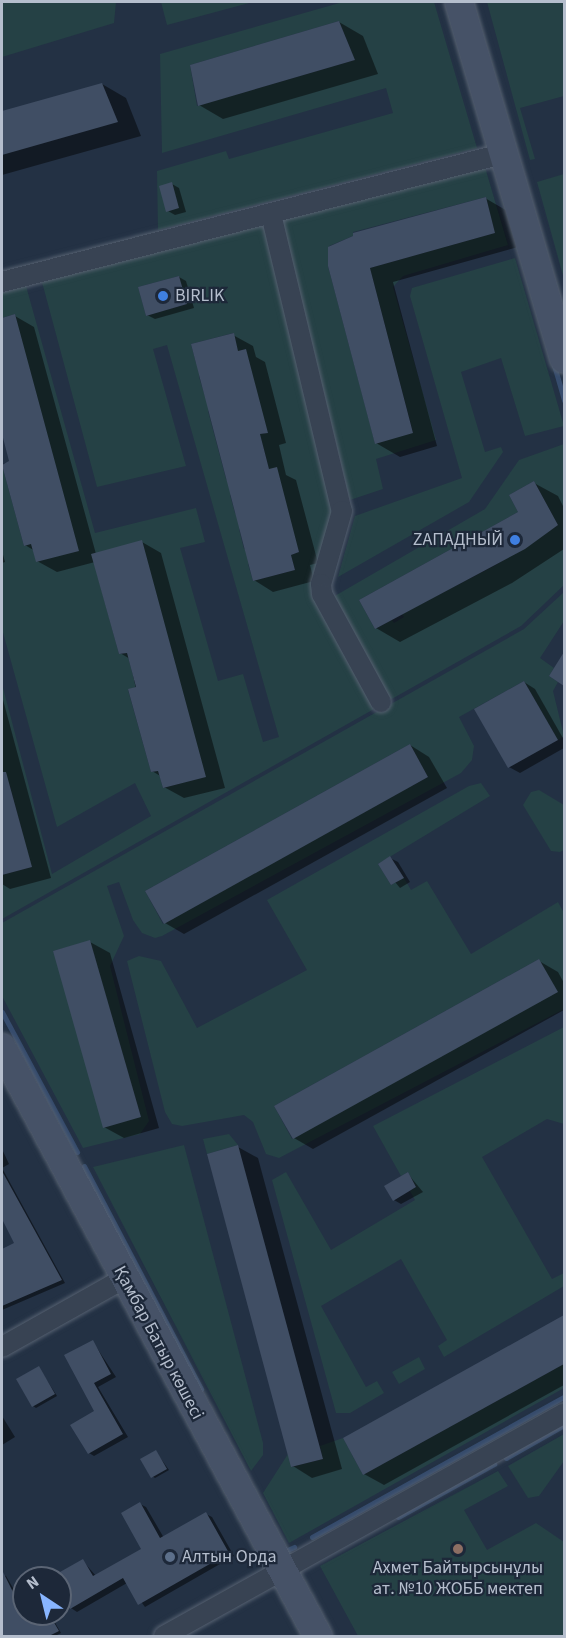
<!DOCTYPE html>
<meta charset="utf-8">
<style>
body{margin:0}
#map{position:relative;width:566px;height:1638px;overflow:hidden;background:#233144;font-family:"Source Sans 3",sans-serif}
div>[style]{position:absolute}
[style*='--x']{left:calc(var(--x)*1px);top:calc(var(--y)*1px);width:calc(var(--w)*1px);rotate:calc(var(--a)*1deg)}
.green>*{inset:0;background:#254145}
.shadow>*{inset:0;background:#0007}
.stream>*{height:5px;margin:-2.5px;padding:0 2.5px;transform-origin:2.5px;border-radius:2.5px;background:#364c6d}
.building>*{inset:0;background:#404e64}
.roads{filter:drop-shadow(0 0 2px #566171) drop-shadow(0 0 2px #566171)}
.street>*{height:20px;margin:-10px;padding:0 10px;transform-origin:10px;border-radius:10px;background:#384353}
.secondary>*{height:28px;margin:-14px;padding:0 14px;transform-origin:14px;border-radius:14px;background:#465267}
.dots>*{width:16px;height:16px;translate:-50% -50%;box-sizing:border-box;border:3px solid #1d2839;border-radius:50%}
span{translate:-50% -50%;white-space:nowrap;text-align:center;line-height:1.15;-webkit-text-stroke:4.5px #1d2839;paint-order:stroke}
.poi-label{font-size:18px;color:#b5becd}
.left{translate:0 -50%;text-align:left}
.right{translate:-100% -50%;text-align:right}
.street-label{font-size:18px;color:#b5becd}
.frame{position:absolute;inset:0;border:3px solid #b5becd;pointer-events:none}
.north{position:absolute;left:12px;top:1566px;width:60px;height:60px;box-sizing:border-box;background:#1d2839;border:2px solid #5a6474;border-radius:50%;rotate:325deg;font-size:16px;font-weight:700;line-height:24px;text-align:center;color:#b5becd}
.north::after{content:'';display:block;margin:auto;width:21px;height:27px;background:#88b5ff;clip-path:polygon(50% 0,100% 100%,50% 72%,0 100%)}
</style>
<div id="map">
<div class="green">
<div style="clip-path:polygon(2px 2px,116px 2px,114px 23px,2px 57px)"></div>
<div style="clip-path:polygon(161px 2px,253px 2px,167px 25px)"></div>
<div style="clip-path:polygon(evenodd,343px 2px,434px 2px,477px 148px,158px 230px,157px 171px,226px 151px,229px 159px,393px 113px,386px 88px,162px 153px,160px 54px,343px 2px,339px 21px,355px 60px,197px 106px,190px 65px,339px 21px)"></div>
<div style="clip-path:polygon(487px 2px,564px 2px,564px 96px,520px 108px,535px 159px,530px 160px)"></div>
<div style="clip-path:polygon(evenodd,485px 167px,508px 245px,403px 276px,393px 287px,436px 440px,376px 459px,383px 489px,350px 500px,282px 220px,485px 167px,486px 197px,495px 233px,370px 268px,413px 432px,375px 443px,328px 266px,329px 246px,353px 236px,353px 232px,486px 197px)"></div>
<div style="clip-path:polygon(564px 174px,564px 279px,537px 182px)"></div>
<div style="clip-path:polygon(evenodd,263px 224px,332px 510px,312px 594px,370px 700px,333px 597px,485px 509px,519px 460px,564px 444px,564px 585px,521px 626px,2px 919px,2px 875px,32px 867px,15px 837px,23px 834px,9px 782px,2px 784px,2px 684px,52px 874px,151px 816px,135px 783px,57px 827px,2px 629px,2px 465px,24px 546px,31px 544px,15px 314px,2px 318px,2px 293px,26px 286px,95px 533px,196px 508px,205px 542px,180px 548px,218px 681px,243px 674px,263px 742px,279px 737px,167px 345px,153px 349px,186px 466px,97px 487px,42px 282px,263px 224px,179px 276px,187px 304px,146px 316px,138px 287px,179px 276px,263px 224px,233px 333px,238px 351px,245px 349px,267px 433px,260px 434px,269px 469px,299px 552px,291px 555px,295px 570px,253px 581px,248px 564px,256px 561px,253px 547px,244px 549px,239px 529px,247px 527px,235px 513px,230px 495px,238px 492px,226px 479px,208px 411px,217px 409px,205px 396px,199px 377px,204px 362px,196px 363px,191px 344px,233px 333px,263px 224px,534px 481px,558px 525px,496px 565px,402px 614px,404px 617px,394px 623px,392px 620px,375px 629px,359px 600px,518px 512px,509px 495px,534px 481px,263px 224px,96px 570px,205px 777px,163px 788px,158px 771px,151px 772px,128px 690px,136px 687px,127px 653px,119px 654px,96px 570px)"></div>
<div style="clip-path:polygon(515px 258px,564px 426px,525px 436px,501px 358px,461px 372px,485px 452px,501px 447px,503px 452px,469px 502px,338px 577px,355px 516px,462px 478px,410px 296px,412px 288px)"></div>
<div style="clip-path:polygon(evenodd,564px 592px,564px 621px,540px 658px,554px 668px,549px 676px,558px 682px,553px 691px,564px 736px,558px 740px,524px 681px,459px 717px,474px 746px,472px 760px,461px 773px,162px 936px,155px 938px,142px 933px,133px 920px,119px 882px,107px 886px,124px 936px,110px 966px,149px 1121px,140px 1134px,83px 1148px,2px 996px,2px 923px,524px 629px,564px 592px,410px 744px,428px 777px,412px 786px,410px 784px,401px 792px,163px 924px,145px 891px,410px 744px,564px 592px,90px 941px,141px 1117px,53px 951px,90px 941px)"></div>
<div style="clip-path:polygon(evenodd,481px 783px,490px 796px,378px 864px,391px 885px,404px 878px,411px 890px,427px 881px,471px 954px,558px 902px,564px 913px,564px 1009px,279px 1158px,266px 1154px,253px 1122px,244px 1115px,182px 1126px,172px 1124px,165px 1112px,127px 961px,139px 956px,161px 961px,197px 1028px,307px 970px,267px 900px,469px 786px,481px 783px,539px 959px,530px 1007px,292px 1139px,274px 1106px,539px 959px)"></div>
<div style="clip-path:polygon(539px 790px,564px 805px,564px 850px,560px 852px,551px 851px,523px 805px,531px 792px)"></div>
<div style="clip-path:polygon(564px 1027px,564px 1124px,547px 1119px,482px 1157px,552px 1279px,564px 1273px,564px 1286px,444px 1357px,438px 1346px,447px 1340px,401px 1259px,321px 1306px,366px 1387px,377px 1381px,384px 1393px,350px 1413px,336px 1413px,272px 1180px,286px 1172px,331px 1250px,415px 1200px,410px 1191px,416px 1187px,408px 1172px,401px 1176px,373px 1126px)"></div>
<div style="clip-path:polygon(229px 1134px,238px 1145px,207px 1154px,203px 1139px)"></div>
<div style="clip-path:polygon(184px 1145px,263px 1443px,263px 1455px,251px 1471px,93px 1167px)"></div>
<div style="clip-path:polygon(419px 1357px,425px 1369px,399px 1384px,392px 1372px)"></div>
<div style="clip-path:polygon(564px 1364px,564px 1388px,289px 1543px,263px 1493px,288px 1454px,292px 1467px,323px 1459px,320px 1446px,343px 1438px,363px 1475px)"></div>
<div style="clip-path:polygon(564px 1434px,564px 1461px,539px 1496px,528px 1498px,508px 1466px)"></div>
<div style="clip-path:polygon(498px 1471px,508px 1486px,464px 1510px,487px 1550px,536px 1523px,564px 1542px,564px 1636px,358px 1636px,320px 1566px)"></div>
</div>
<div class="shadow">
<div style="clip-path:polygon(339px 22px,363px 36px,378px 74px,223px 119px,199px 105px)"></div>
<div style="clip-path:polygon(102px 84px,126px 98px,141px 136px,2px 175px,2px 113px)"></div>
<div style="clip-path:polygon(172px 184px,179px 188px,186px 212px,175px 215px,168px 211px)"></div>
<div style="clip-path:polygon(485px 198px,509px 212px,518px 247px,393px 282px,437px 446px,400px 457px,376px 443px,330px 266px)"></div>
<div style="clip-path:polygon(179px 277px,186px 281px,194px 308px,155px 319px,147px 315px)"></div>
<div style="clip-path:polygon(15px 316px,34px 327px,96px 554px,142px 542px,161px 553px,225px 788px,184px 798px,164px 787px,162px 777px,152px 771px,130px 659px,120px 653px,95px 562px,57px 572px,37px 561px,35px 551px,25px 545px,3px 464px,11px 462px,2px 432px,2px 319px)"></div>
<div style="clip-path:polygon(233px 335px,253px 346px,256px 357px,265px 362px,286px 443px,279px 445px,286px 475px,296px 480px,318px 563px,310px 565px,314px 581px,273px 592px,254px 580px)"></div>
<div style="clip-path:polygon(534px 483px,558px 496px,564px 508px,564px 549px,512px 583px,400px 642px,376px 628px,520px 512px)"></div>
<div style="clip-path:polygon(2px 551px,5px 562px,2px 563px)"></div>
<div style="clip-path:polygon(524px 682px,535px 689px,564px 740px,564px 748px,520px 773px,509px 767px)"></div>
<div style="clip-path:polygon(2px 696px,51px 878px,10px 889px,2px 884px)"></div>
<div style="clip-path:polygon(410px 745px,429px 757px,447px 788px,184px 934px,165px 923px)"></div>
<div style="clip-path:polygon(390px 858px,398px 862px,410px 882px,400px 888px,380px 864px)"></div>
<div style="clip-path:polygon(90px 942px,110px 953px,159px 1128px,124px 1138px,104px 1127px)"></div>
<div style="clip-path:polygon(539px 961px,558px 972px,564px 983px,564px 1010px,313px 1149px,294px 1138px)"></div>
<div style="clip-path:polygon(238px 1147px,258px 1158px,342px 1469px,312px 1478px,293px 1466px)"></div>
<div style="clip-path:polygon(2px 1149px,9px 1164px,2px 1168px,65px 1283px,2px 1310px,2px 1278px,19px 1269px,16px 1244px,2px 1216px)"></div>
<div style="clip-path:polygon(408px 1174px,423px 1192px,401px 1204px,394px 1200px)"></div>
<div style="clip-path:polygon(564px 1317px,564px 1385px,384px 1485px,364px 1474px,345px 1439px)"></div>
<div style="clip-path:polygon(93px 1342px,116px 1377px,98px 1387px,128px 1437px,94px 1456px,89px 1453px,96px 1411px,66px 1356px)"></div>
<div style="clip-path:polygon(39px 1368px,57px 1396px,36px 1408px,33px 1406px)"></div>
<div style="clip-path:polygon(2px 1416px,15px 1437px,2px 1445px)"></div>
<div style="clip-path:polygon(156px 1452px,169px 1470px,155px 1478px,152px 1476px)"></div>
<div style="clip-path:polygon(140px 1504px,146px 1507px,164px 1538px,206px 1514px,212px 1517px,234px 1556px,145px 1607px,127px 1583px,77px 1612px,71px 1608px,60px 1589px,60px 1578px,53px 1578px,83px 1561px,96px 1576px,143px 1549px)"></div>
<div style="clip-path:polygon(2px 1575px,6px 1576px,24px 1607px,24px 1614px,50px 1614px,61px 1633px,55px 1636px,2px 1636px)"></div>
</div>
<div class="stream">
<div style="--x:554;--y:365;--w:37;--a:74"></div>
<div style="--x:2;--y:1012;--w:159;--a:61.8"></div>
<div style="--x:84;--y:1166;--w:252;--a:62.3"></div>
<div style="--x:506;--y:1458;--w:67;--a:-29.6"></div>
<div style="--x:398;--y:1517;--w:110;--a:-28.9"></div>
<div style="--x:312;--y:1537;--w:288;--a:-29.1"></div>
<div style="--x:284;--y:1548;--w:3;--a:72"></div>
<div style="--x:285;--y:1551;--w:10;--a:-24"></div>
</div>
<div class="building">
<div style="clip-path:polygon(339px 21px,355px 60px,198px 106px,190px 65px)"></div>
<div style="clip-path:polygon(102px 83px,118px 122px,2px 155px,2px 111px)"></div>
<div style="clip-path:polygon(172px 182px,179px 208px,166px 212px,159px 186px)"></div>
<div style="clip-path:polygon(486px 197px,495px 233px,370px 268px,413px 433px,375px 444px,328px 266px,328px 247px,353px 236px,353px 233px)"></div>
<div style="clip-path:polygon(179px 276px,187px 304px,146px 316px,138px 287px)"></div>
<div style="clip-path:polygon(15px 314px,79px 551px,36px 562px,31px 544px,24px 546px,2px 465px,9px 461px,2px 434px,2px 318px)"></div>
<div style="clip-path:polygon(234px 333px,238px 351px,246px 349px,268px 433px,260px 434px,269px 469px,277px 467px,299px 552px,291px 555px,295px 570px,253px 581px,191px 344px)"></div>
<div style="clip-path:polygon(534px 481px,558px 525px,525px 549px,375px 629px,359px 600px,518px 512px,509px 495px)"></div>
<div style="clip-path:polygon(142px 540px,206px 777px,163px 788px,158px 771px,151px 772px,128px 689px,136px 687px,127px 653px,119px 654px,91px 554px)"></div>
<div style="clip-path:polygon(564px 652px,564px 686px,549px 676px)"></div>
<div style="clip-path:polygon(524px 681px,558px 740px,508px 768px,474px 709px)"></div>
<div style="clip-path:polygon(410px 744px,428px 777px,164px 924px,145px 891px)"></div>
<div style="clip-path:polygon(2px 772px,6px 772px,32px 867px,2px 875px)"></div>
<div style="clip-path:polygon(390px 856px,404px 878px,391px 885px,378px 864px)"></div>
<div style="clip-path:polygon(90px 940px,141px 1117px,103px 1128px,53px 951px)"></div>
<div style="clip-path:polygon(539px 959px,558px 992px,293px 1139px,274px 1106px)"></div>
<div style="clip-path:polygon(238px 1145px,323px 1459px,291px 1467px,207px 1154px)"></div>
<div style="clip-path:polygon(2px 1171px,62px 1280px,2px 1306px,2px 1249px,14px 1243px,2px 1219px)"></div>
<div style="clip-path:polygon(408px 1172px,416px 1187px,393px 1201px,384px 1186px)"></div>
<div style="clip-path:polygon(564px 1315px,564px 1364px,363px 1475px,343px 1438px)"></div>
<div style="clip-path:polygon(93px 1340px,111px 1374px,94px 1383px,123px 1434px,88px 1454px,70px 1425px,94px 1411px,64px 1355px)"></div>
<div style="clip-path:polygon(39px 1366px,55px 1394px,32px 1407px,16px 1379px)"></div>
<div style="clip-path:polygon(156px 1450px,167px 1469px,151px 1478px,140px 1459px)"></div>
<div style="clip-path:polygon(140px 1502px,160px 1538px,206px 1512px,229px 1553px,138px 1605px,123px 1578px,70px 1609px,60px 1592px,60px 1572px,83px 1559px,93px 1576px,141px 1549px,121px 1513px)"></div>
<div style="clip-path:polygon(2px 1570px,24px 1614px,49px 1614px,59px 1631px,49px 1636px,2px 1636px)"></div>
</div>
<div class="roads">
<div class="street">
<div style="--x:271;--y:214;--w:305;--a:76.6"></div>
<div style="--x:342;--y:511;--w:76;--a:106"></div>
<div style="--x:321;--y:584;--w:10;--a:84"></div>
<div style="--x:322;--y:594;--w:123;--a:61.4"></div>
<div style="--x:2;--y:282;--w:516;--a:-14.36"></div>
<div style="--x:2;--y:1347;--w:139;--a:-29.3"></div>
<div style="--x:164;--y:1636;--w:458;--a:-29.1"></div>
</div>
<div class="secondary">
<div style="--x:459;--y:2;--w:372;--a:73.6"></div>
<div style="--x:2;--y:1048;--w:668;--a:61.75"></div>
</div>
</div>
<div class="dots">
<div style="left:163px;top:296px;background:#3f7fe0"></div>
<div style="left:515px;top:540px;background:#3f7fe0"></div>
<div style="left:458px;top:1549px;background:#8d6e63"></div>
<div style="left:170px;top:1557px;background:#5c6f8a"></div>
</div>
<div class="poi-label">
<span class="left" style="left:175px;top:296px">BIRLIK</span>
<span class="right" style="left:503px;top:540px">ZАПАДНЫЙ</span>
<span class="left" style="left:182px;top:1557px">Алтын Орда</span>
<span style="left:458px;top:1579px">Ахмет Байтырсынұлы<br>ат. №10 ЖОББ мектеп</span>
</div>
<div class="street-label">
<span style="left:158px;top:1343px;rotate:62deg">Қамбар Батыр көшесі</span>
</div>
<div class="frame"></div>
<div class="north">N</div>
</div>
